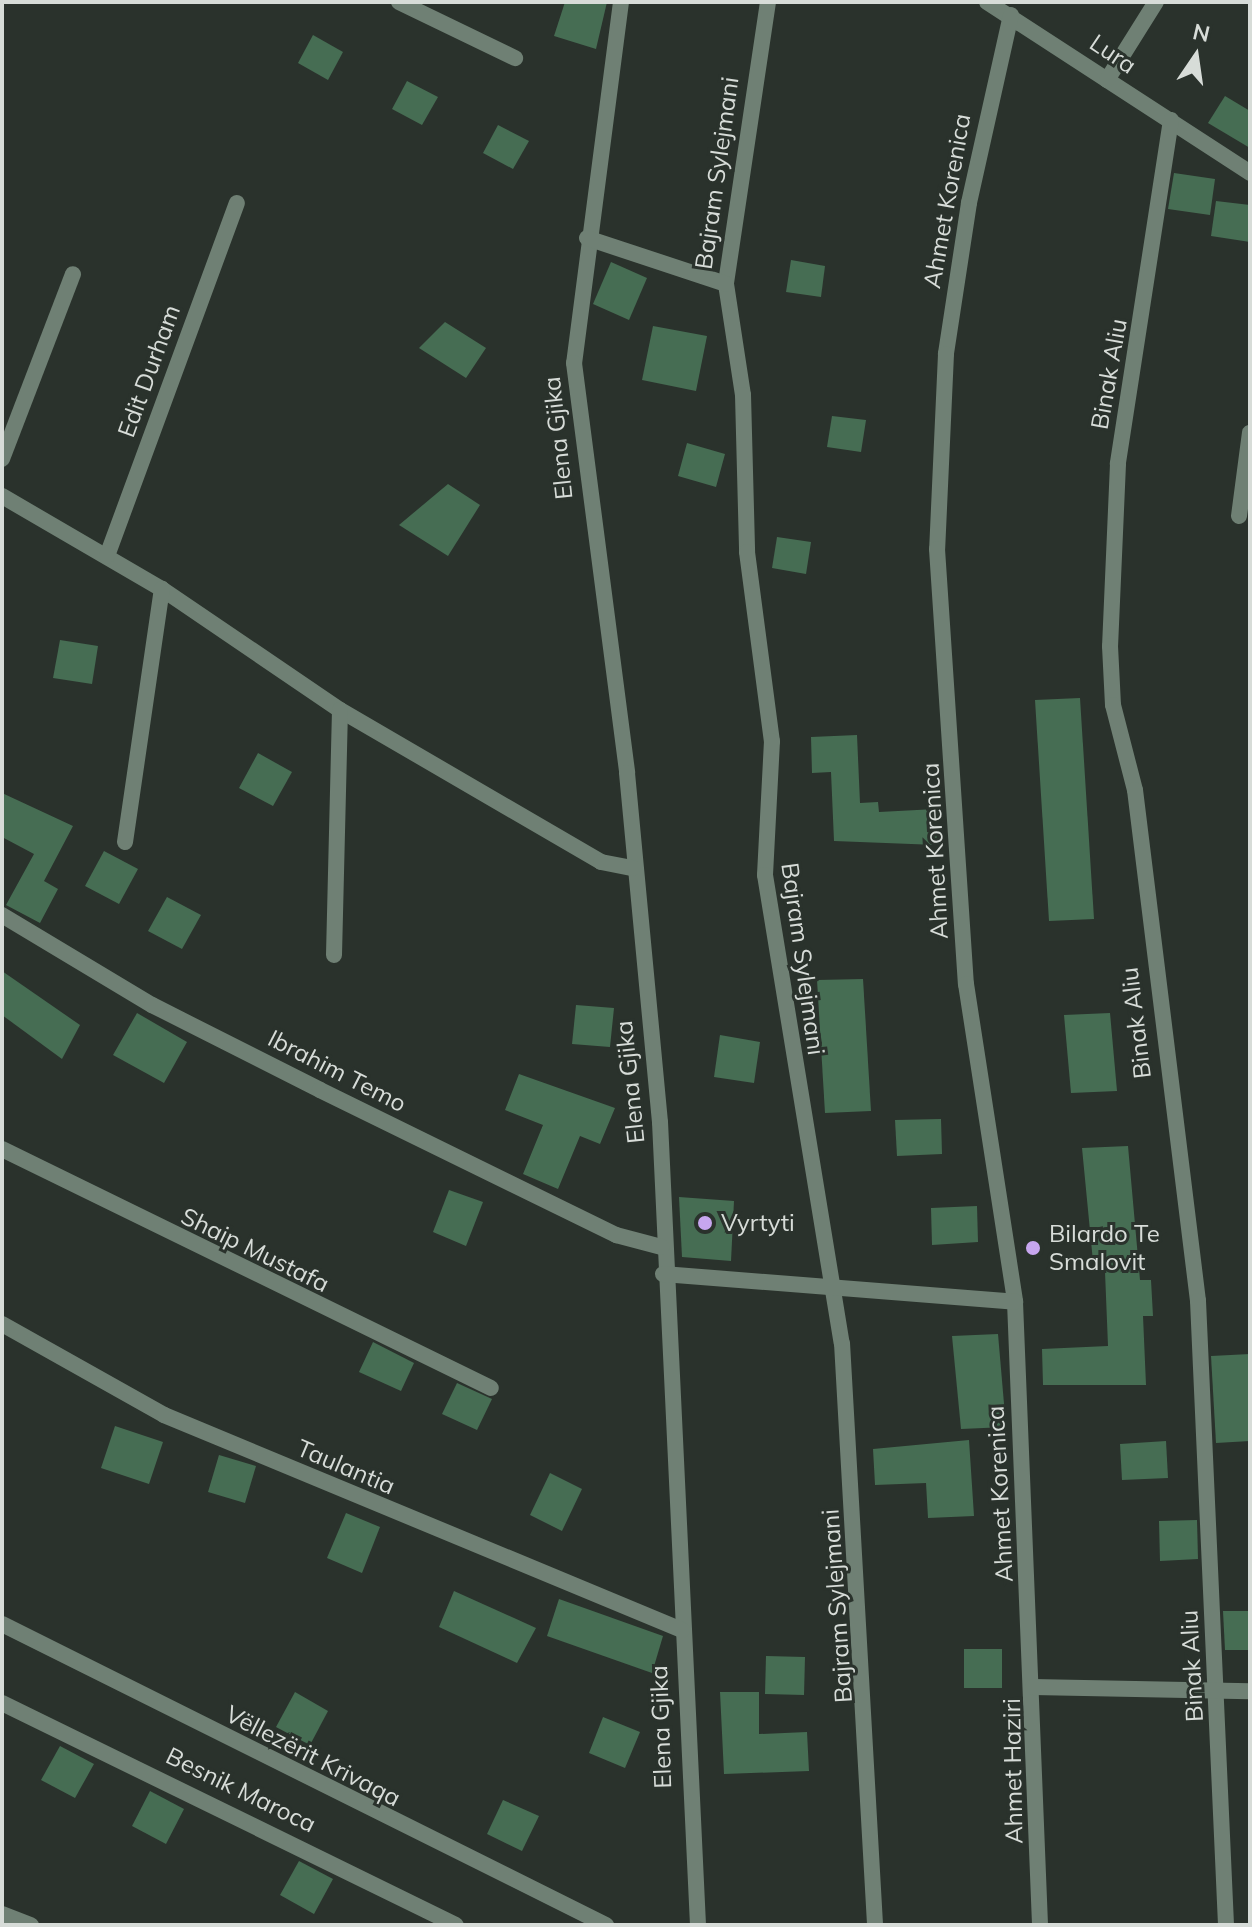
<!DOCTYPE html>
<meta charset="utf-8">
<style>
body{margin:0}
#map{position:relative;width:1252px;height:1927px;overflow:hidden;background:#2a322c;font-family:Mulish,sans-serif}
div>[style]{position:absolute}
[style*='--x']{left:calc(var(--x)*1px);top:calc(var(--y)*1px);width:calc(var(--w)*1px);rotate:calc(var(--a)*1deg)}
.building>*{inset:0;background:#466d53}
.street>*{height:16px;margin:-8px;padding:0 8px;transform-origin:8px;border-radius:8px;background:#6f8074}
.dots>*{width:22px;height:22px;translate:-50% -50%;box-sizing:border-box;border:4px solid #2a322c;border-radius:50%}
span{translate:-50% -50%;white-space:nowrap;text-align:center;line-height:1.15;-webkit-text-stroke:6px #2a322c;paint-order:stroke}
.street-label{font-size:24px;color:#d7dcd8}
.poi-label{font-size:24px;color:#d7dcd8}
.left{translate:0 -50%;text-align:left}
.frame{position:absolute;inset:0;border:4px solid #d7dcd8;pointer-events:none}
.north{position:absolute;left:1156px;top:16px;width:80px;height:80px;-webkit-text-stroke:6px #2a322c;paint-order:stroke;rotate:13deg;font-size:22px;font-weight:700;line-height:32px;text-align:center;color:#d7dcd8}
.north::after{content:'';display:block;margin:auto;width:28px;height:36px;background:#d7dcd8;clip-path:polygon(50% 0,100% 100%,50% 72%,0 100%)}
</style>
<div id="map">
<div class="building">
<div style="clip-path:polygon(565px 2px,607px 2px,596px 49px,554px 36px)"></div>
<div style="clip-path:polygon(313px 35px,343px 52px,328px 80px,298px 63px)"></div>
<div style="clip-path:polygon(407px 81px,438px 97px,422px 125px,392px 109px)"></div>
<div style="clip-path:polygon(1225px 96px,1250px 111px,1250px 148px,1208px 123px)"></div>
<div style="clip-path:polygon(498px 125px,529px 141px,513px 169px,483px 153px)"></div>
<div style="clip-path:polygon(1174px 173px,1215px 179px,1210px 215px,1168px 209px)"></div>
<div style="clip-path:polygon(1216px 201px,1250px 205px,1250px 242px,1211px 236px)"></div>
<div style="clip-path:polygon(791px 260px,825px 266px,821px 297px,786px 292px)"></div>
<div style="clip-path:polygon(611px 262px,647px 278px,629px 320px,593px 304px)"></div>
<div style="clip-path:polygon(445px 322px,486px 348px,466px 378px,419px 348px)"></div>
<div style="clip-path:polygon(653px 326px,707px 336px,696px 391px,642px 380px)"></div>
<div style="clip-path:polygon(832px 416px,866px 420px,861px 452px,827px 447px)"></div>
<div style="clip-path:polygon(687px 443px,725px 454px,716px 487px,678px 476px)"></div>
<div style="clip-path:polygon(448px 484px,480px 505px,448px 556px,399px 525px)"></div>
<div style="clip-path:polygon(777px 537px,811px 542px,806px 574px,772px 568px)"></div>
<div style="clip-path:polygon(60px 640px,98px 646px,92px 684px,53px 678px)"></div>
<div style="clip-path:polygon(1080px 698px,1094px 919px,1049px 921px,1035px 700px)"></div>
<div style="clip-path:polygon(857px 735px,860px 803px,878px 802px,879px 812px,936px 809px,937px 845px,834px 841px,831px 772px,812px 773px,811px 737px)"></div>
<div style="clip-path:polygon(258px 753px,292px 772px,273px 806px,239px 788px)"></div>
<div style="clip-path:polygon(2px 793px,73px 826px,44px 881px,58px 889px,40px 923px,6px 905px,34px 854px,2px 837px)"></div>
<div style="clip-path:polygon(104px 851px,138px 869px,119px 904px,85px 886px)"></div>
<div style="clip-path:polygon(167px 897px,201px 915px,182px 949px,148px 931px)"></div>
<div style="clip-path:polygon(2px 971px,80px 1025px,62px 1059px,2px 1015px)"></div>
<div style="clip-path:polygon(863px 979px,871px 1111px,825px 1113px,817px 980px)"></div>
<div style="clip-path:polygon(576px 1005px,614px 1008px,610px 1047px,572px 1044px)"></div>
<div style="clip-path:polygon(137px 1013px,187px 1042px,164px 1083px,113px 1055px)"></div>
<div style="clip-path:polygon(1110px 1013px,1117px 1091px,1071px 1093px,1064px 1015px)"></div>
<div style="clip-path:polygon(720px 1035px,760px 1042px,754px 1083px,714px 1077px)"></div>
<div style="clip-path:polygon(519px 1074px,615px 1108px,600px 1144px,580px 1136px,558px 1189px,523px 1174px,543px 1125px,505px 1110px)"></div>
<div style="clip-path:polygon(941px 1119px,942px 1154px,897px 1156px,895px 1120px)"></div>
<div style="clip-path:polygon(1128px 1146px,1140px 1280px,1151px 1280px,1153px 1316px,1143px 1316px,1146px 1385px,1043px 1385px,1042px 1349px,1108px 1346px,1105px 1272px,1094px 1272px,1082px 1148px)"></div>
<div style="clip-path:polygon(449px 1190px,483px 1202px,466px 1246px,433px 1232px)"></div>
<div style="clip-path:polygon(679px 1197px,734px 1201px,731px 1261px,682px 1257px)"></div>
<div style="clip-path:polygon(977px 1206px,978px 1242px,932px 1245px,931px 1208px)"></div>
<div style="clip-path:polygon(998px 1334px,1006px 1427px,961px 1429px,952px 1336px)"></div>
<div style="clip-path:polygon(373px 1342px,414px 1363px,401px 1391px,359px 1372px)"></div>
<div style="clip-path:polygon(1250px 1354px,1250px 1441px,1216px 1443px,1211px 1356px)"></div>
<div style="clip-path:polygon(457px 1383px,492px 1399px,477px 1430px,442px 1414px)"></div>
<div style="clip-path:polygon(115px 1426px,163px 1442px,149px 1484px,101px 1468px)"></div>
<div style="clip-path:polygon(969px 1440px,974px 1516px,928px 1518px,926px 1483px,875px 1485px,873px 1449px)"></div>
<div style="clip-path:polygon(1166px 1441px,1168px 1478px,1122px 1480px,1120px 1444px)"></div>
<div style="clip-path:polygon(219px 1455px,256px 1466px,245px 1503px,208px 1492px)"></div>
<div style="clip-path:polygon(550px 1473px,582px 1489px,562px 1531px,530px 1515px)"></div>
<div style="clip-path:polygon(346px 1513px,380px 1527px,362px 1573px,327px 1558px)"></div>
<div style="clip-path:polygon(1197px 1520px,1198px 1559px,1160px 1561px,1159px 1521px)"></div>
<div style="clip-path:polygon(454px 1591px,536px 1628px,517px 1663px,439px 1627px)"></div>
<div style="clip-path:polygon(559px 1599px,663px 1636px,652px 1673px,547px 1636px)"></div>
<div style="clip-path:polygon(1223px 1611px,1250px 1611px,1250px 1650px,1225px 1650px)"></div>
<div style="clip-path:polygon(964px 1649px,1002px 1649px,1002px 1688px,964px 1688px)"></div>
<div style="clip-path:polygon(766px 1656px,805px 1657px,804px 1695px,765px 1694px)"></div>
<div style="clip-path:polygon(295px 1692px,328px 1711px,310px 1745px,276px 1727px)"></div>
<div style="clip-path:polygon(720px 1692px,759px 1692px,759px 1734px,807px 1732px,809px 1771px,724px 1774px)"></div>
<div style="clip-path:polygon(603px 1717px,640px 1732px,625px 1768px,589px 1753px)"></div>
<div style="clip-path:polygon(60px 1746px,94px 1764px,75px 1798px,41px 1780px)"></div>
<div style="clip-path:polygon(150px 1791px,184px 1809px,166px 1844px,132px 1826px)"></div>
<div style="clip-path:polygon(503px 1800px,539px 1816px,522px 1851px,487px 1834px)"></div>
<div style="clip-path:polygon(299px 1861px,333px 1879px,314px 1914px,280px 1895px)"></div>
</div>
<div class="street">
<div style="--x:399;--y:2;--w:129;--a:25.8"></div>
<div style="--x:621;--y:2;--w:364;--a:97.4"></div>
<div style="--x:574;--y:363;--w:413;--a:82.6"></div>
<div style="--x:627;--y:773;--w:351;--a:84.6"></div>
<div style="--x:660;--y:1122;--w:804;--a:87.29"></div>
<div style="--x:768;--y:2;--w:285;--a:98.5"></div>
<div style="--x:726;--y:284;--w:112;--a:81.3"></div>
<div style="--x:743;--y:395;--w:157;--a:88.5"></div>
<div style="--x:747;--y:552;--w:191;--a:82.5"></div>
<div style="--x:772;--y:741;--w:134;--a:93"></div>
<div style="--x:765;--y:875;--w:474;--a:80.7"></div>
<div style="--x:842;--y:1343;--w:583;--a:86.75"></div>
<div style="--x:987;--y:2;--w:314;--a:33"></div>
<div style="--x:1011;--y:15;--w:193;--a:102.6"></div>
<div style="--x:969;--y:203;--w:153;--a:98.7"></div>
<div style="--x:946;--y:354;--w:195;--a:92.6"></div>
<div style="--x:937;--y:549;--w:436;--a:86.2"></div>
<div style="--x:966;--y:984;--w:322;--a:81.2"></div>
<div style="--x:1015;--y:1302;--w:624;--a:87.7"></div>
<div style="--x:1107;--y:80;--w:92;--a:-57.9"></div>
<div style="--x:1171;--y:120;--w:348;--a:98.8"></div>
<div style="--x:1118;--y:464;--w:182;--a:92.5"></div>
<div style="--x:1110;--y:646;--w:59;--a:87.1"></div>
<div style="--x:1113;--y:705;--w:88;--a:75.5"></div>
<div style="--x:1135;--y:790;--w:515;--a:82.97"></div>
<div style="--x:1198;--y:1301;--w:625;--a:87.43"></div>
<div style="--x:587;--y:238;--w:146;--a:18.3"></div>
<div style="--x:2;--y:459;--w:198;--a:-69"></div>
<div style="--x:2;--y:496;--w:185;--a:30.2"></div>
<div style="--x:162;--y:589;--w:215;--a:34.2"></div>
<div style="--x:340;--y:710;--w:302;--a:30.2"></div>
<div style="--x:601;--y:862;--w:32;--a:11"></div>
<div style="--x:1239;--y:516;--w:84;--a:-82.5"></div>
<div style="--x:107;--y:556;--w:376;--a:-69.8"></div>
<div style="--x:125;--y:842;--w:256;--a:-81.7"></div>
<div style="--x:2;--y:915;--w:175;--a:31"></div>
<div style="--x:152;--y:1005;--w:188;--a:26.8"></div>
<div style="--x:320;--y:1090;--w:330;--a:26.1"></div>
<div style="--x:616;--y:1235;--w:47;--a:14.9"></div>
<div style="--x:334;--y:955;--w:245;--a:-88.6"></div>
<div style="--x:2;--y:1149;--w:544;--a:26.05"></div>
<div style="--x:663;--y:1274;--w:353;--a:4.5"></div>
<div style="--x:2;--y:1324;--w:186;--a:29.3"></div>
<div style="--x:164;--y:1415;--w:561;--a:22.54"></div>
<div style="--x:2;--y:1624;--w:675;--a:26.49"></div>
<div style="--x:1033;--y:1687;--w:217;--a:1.1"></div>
<div style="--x:2;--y:1703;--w:505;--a:26.06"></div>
<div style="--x:2;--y:1914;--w:31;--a:21"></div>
</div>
<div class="dots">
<div style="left:705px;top:1223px;background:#c7a6ef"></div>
<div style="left:1033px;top:1248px;background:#c7a6ef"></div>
</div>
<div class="street-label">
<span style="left:1113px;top:54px;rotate:34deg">Lura</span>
<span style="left:717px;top:173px;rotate:-82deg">Bajram Sylejmani</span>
<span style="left:947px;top:201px;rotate:-80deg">Ahmet Korenica</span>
<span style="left:149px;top:371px;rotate:-70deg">Edit Durham</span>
<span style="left:1109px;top:374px;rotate:-80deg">Binak Aliu</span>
<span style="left:558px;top:438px;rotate:-96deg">Elena Gjika</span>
<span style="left:935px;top:851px;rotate:-93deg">Ahmet Korenica</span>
<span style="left:803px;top:959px;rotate:82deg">Bajram Sylejmani</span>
<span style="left:1136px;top:1023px;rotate:-97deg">Binak Aliu</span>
<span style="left:337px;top:1071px;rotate:27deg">Ibrahim Temo</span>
<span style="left:630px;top:1082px;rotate:-96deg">Elena Gjika</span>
<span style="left:255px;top:1250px;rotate:26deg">Shaip Mustafa</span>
<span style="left:346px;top:1467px;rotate:23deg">Taulantia</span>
<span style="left:1000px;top:1494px;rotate:-93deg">Ahmet Korenica</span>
<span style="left:837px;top:1606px;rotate:-94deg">Bajram Sylejmani</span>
<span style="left:1192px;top:1666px;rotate:-93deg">Binak Aliu</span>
<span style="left:661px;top:1727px;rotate:-92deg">Elena Gjika</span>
<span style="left:313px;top:1756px;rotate:27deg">Vëllezërit Krivaqa</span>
<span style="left:1013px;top:1771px;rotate:-91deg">Ahmet Haziri</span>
<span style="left:241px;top:1790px;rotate:26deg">Besnik Maroca</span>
</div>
<div class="poi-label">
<span class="left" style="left:721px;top:1223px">Vyrtyti</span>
<span class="left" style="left:1049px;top:1248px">Bilardo Te<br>Smalovit</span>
</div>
<div class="frame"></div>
<div class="north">N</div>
</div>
